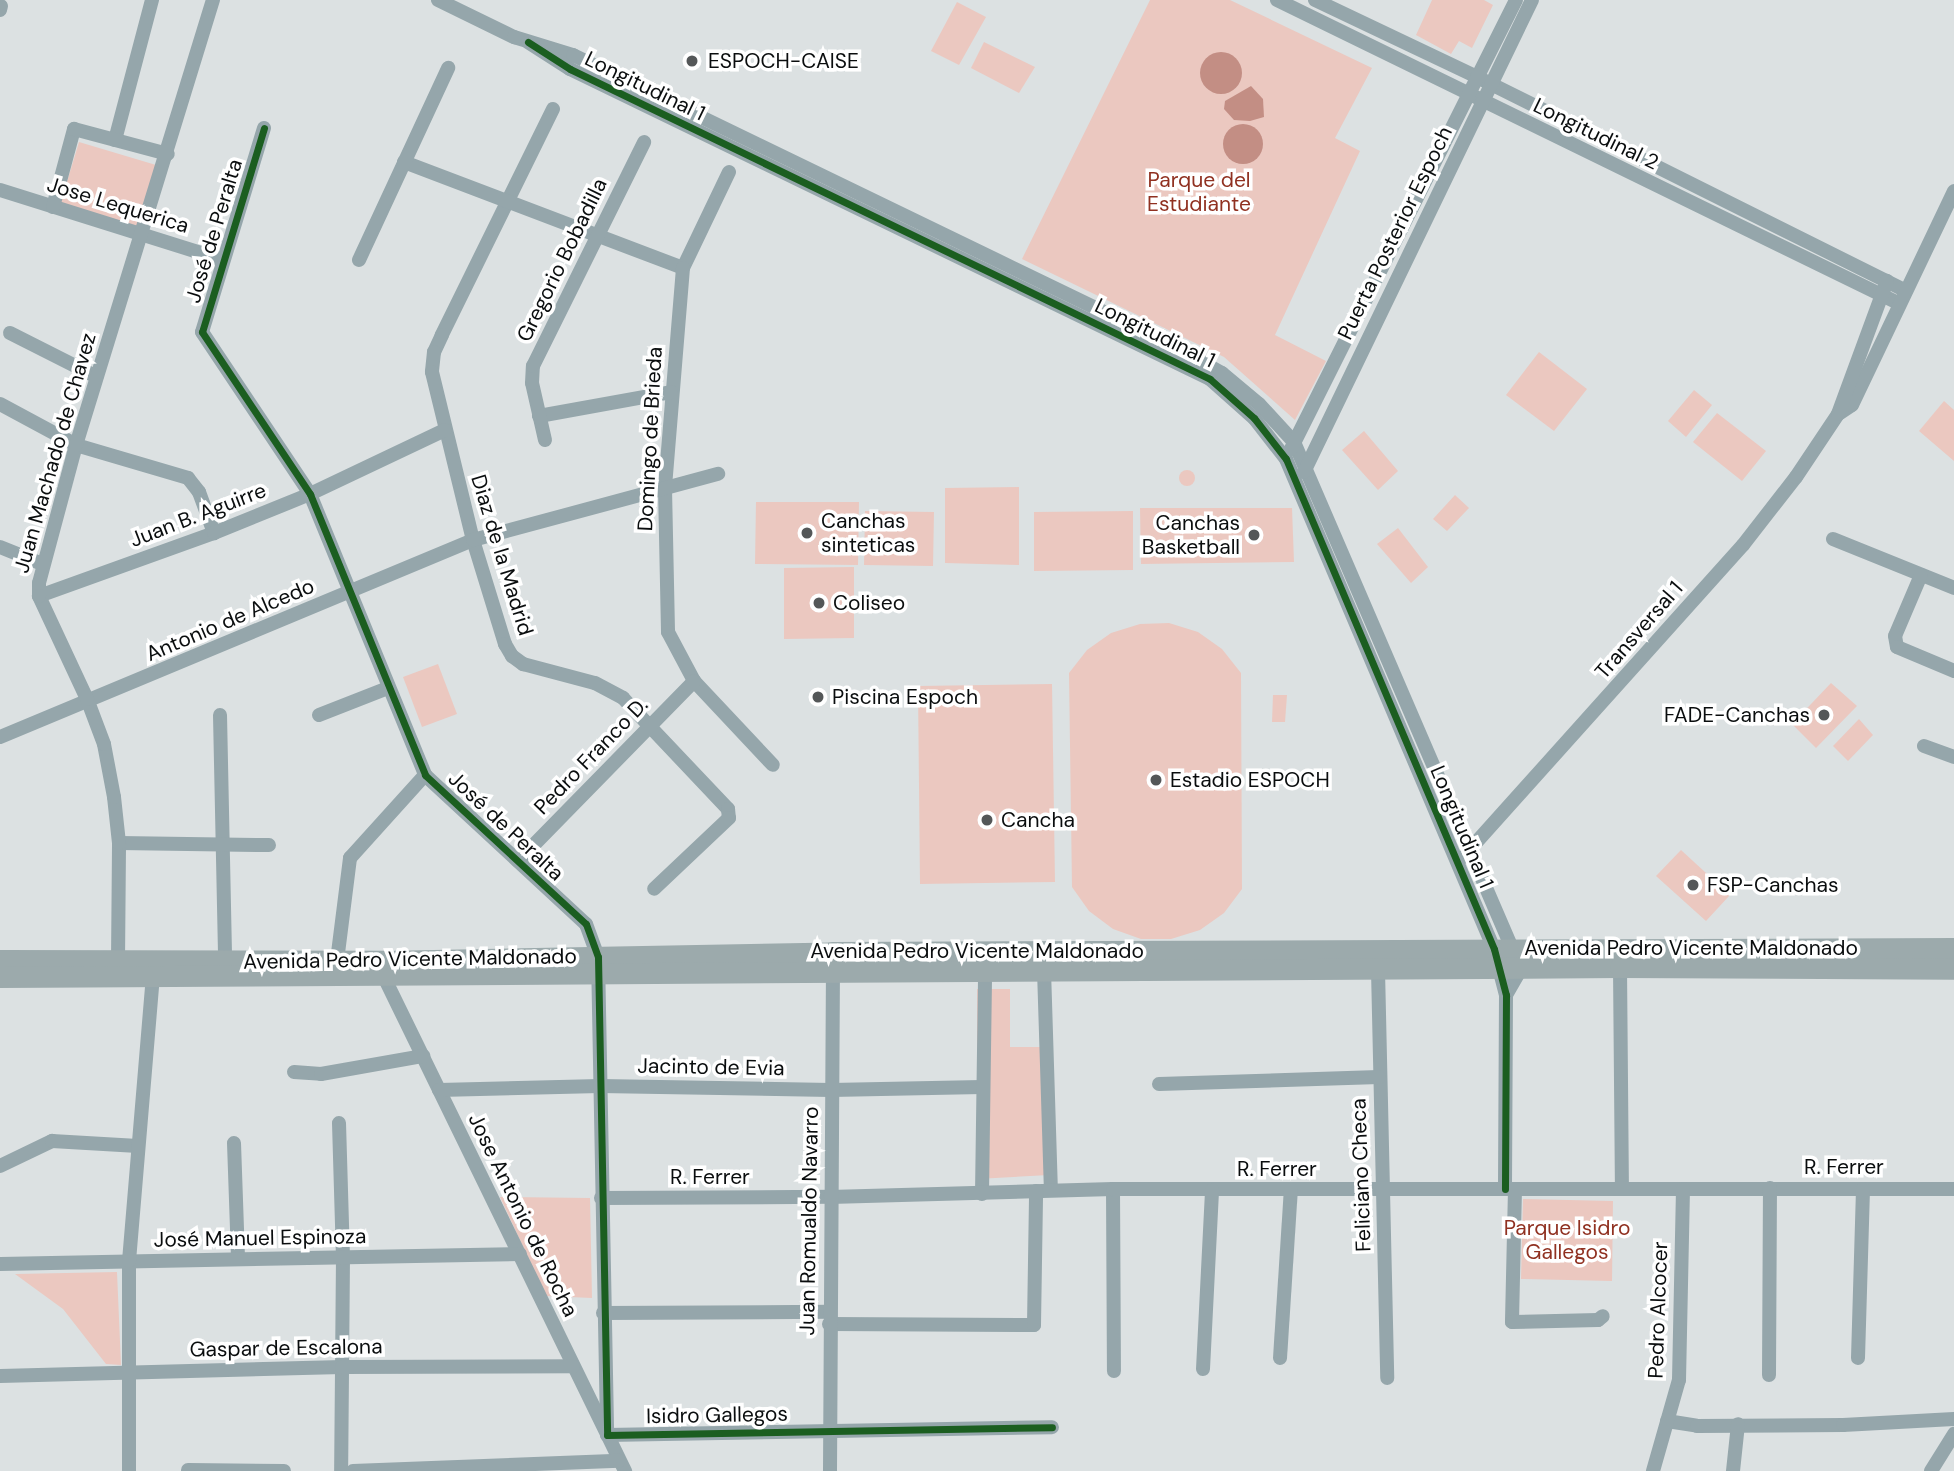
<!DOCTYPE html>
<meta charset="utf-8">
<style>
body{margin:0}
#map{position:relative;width:1954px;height:1471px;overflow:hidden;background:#dce1e2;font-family:"DM Sans",sans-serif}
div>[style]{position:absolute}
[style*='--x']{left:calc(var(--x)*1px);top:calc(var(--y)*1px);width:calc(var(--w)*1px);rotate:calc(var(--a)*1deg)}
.green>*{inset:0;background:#ebc8c0}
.round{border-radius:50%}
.water>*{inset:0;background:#c38e84}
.minor>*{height:14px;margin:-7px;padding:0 7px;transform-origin:7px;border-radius:7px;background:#95a6ab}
.primary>*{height:21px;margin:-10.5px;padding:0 10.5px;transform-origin:10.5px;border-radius:10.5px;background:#9caaac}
.cycleway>*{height:7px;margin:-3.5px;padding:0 3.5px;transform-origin:3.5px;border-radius:3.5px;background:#1b5e20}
.dots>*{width:19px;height:19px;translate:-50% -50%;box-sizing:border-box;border:4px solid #fff;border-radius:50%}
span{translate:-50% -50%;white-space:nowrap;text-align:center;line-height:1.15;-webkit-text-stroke:7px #fff;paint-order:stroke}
.poi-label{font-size:21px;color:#0a0d0e}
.left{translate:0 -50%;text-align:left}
.right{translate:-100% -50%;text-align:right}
.street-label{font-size:21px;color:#0a0d0e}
.park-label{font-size:21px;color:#903121}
</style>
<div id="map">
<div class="green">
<div style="clip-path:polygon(1150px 0,1230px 0,1372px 68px,1335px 138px,1360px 151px,1275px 335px,1326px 361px,1295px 420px,1224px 357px,1022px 259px)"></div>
<div style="clip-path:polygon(1432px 0,1484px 0,1493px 5px,1472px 48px,1459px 41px,1451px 54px,1416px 35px)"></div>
<div style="clip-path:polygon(957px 2px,986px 17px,959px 65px,931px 51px)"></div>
<div style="clip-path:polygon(984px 42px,1035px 67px,1019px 93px,971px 68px)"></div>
<div style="clip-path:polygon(79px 142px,156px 165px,137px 228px,60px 205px)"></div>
<div style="clip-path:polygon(1539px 352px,1587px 389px,1554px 431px,1506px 395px)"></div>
<div style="clip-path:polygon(1694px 390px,1712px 405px,1686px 437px,1668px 421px)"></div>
<div style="clip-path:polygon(1944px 401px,1954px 410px,1954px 461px,1919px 431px)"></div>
<div style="clip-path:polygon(1717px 413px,1766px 451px,1742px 481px,1693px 442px)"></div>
<div style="clip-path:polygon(1364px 431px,1398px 471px,1378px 490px,1342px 450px)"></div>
<div class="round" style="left:1179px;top:470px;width:16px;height:16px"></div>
<div style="clip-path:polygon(1019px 487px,1019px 565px,945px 563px,945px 488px)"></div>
<div style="clip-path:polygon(1455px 495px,1469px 508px,1447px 531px,1433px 519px)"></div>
<div style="clip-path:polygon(756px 502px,859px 502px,858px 565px,755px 564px)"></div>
<div style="clip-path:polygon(1140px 508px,1292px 508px,1294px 562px,1141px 564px)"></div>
<div style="clip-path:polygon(865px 511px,934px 512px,933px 566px,864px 565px)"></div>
<div style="clip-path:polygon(1133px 511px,1133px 570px,1034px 571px,1034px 512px)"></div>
<div style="clip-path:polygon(1398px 528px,1428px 567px,1411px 583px,1377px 544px)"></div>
<div style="clip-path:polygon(854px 567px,854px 638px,784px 639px,784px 568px)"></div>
<div style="clip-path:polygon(1169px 623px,1198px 632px,1222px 649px,1241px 673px,1242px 889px,1224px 913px,1200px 930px,1171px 939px,1141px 939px,1113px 929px,1089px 911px,1072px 887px,1069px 673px,1087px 650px,1111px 633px,1140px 624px)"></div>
<div style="clip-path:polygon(438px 664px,457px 714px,422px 727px,403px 677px)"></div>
<div style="clip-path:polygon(1831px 683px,1857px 706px,1816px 748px,1792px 724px)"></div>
<div style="clip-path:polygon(1052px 684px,1055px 882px,920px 884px,918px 686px)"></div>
<div style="clip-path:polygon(1273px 695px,1287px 695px,1285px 722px,1272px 722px)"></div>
<div style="clip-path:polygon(1859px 719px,1873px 735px,1848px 761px,1833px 746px)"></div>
<div style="clip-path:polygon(1681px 850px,1730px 895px,1706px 921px,1656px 876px)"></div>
<div style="clip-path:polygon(977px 989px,1010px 989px,1010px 1047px,1046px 1047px,1049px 1175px,977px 1179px)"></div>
<div style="clip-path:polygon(500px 1197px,590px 1198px,592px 1298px,546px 1296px)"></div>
<div style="clip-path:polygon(1523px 1199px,1613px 1201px,1612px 1281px,1521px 1279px)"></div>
<div style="clip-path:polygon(117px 1272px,121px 1365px,106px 1364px,63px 1309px,15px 1274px)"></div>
</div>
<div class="water">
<div class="round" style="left:1200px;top:52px;width:42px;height:42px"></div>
<div style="clip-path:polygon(1251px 86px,1263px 99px,1264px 117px,1250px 121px,1234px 120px,1224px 109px,1225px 101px)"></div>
<div class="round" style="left:1223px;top:124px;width:40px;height:40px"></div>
</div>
<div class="minor">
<div style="--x:438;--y:0;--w:85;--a:26"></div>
<div style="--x:514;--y:37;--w:62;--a:17"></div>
<div style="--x:573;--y:55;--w:659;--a:25.83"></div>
<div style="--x:1166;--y:342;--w:64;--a:29"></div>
<div style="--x:1222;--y:373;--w:48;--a:40"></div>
<div style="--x:1259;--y:404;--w:52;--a:47.4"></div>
<div style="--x:1294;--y:442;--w:574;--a:66.7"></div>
<div style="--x:1521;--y:969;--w:30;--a:120"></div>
<div style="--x:1277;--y:0;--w:691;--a:26.01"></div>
<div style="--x:1315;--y:0;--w:179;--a:25.4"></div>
<div style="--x:1477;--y:77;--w:478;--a:26.5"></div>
<div style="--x:0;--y:10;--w:4;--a:-76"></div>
<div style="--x:528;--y:42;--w:50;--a:32.7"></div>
<div style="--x:570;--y:69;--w:711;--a:25.84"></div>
<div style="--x:1210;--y:379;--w:59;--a:41.6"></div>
<div style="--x:1254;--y:418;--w:52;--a:52"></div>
<div style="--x:1286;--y:459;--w:532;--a:67"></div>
<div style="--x:1494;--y:949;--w:48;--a:75.4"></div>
<div style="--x:1506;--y:995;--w:194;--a:90.3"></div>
<div style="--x:553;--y:109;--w:252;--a:116.2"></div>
<div style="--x:442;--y:335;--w:19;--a:115"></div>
<div style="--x:434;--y:352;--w:20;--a:96"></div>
<div style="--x:432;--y:372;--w:173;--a:76.3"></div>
<div style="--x:473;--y:540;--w:109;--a:72.9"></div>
<div style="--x:505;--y:644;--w:14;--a:60"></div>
<div style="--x:512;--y:656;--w:14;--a:36"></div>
<div style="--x:523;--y:664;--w:74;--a:14.8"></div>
<div style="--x:595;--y:683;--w:32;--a:28"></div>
<div style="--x:623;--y:698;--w:153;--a:46.6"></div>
<div style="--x:728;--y:809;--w:9;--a:84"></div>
<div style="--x:729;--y:818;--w:103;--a:136.6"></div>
<div style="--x:264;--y:128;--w:213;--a:106.9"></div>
<div style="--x:202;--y:332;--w:195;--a:56.3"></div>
<div style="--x:310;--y:494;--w:304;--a:67.7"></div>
<div style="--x:425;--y:775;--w:219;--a:42.8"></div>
<div style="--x:586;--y:924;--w:35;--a:70"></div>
<div style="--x:598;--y:957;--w:478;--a:88.9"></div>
<div style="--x:607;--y:1435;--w:445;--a:-1"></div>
<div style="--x:115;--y:140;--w:145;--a:-75.2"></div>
<div style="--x:404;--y:162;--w:298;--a:20.8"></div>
<div style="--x:729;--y:172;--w:106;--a:115.6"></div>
<div style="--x:683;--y:268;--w:221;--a:94.7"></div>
<div style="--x:665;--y:488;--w:144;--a:88.8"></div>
<div style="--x:668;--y:632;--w:55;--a:62"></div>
<div style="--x:694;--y:681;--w:115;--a:46.8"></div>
<div style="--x:0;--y:190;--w:234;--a:17.4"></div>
<div style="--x:53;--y:207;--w:81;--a:-74.9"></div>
<div style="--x:74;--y:129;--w:97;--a:14.9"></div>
<div style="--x:359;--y:260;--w:212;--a:-65.1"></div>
<div style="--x:10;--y:333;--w:97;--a:26.8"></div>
<div style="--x:0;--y:404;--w:86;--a:28.3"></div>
<div style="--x:76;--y:445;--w:117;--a:16.4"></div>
<div style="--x:188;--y:478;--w:18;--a:52"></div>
<div style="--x:199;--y:492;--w:44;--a:69.9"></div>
<div style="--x:1840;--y:413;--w:14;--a:-34"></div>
<div style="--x:1852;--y:405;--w:237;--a:-64.5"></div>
<div style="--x:539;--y:416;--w:134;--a:-10.3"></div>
<div style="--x:545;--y:440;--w:58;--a:-102.8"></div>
<div style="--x:532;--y:383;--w:17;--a:-87"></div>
<div style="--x:533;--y:366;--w:250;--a:-63.6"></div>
<div style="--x:1291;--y:449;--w:502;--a:-63.38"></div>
<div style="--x:1304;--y:472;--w:524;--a:-64.22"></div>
<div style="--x:1833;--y:539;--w:131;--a:22"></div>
<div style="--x:0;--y:547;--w:45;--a:22"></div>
<div style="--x:1921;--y:575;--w:66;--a:113.1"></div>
<div style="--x:1895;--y:636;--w:11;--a:80"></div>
<div style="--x:1897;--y:647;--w:62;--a:22.8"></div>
<div style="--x:39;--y:596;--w:186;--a:-19.8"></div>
<div style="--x:214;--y:533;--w:104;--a:-22.1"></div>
<div style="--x:310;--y:494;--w:149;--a:-25.4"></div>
<div style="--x:220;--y:715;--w:246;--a:88.8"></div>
<div style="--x:319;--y:715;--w:74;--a:-21.4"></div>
<div style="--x:0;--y:737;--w:512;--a:-22.61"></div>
<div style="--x:473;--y:540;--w:254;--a:-15.1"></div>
<div style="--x:1924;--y:746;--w:32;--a:20"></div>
<div style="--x:119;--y:843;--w:150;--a:0.8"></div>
<div style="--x:1463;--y:857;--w:419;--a:-48.1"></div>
<div style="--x:1743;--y:545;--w:86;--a:-52.1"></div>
<div style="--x:1796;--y:477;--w:76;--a:-56.3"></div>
<div style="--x:1838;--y:414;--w:142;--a:-69.8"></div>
<div style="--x:518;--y:861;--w:252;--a:-45.6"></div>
<div style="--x:118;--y:961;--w:118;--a:-89.5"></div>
<div style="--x:119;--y:843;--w:46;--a:-96.2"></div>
<div style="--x:114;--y:797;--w:54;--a:-100.7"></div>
<div style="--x:104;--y:744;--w:48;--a:-110.7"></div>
<div style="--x:87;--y:699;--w:114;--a:-115"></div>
<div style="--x:39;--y:596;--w:13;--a:-90"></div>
<div style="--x:39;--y:583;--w:143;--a:-75"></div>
<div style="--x:76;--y:445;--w:466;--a:-72.9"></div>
<div style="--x:337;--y:961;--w:104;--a:-82.8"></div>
<div style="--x:350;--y:858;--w:112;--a:-47.9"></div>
<div style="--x:1620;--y:967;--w:221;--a:89.5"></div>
<div style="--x:1044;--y:970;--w:220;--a:88.2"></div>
<div style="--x:1378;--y:970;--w:408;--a:88.7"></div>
<div style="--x:384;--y:977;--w:550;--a:63.99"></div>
<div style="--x:294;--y:1072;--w:27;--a:4"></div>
<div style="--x:321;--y:1074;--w:104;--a:-10"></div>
<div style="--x:1159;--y:1084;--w:220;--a:-1.8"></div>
<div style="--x:439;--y:1090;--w:161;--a:-1.4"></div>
<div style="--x:600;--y:1086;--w:231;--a:1"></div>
<div style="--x:831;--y:1090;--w:151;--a:-1.1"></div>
<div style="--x:339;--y:1123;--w:134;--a:88.3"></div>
<div style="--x:343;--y:1257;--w:214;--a:90.5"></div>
<div style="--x:234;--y:1143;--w:116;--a:88"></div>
<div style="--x:0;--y:1166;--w:58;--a:-25.7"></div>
<div style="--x:52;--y:1141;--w:86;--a:3.3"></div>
<div style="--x:1113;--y:1189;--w:182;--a:89.7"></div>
<div style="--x:1515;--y:1189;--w:133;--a:91.3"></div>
<div style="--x:1512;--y:1322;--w:86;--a:-1.3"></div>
<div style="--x:1598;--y:1320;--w:6;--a:-39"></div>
<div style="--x:982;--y:1194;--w:223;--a:-89.2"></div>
<div style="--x:601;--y:1198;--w:229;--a:-0.3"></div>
<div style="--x:830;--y:1197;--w:283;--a:-1.6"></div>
<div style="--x:1113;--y:1189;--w:841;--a:0"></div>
<div style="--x:0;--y:1264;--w:520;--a:-1.1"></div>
<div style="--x:603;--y:1313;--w:226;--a:-0.3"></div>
<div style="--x:829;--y:1324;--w:205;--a:0.3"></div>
<div style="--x:1034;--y:1325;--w:134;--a:-89.1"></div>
<div style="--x:1280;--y:1358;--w:168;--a:-86.3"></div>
<div style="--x:1858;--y:1358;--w:169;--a:-88.3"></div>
<div style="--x:1203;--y:1369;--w:179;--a:-87.1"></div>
<div style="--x:1769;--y:1375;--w:187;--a:-89.7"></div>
<div style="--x:0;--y:1376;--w:342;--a:-1.5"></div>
<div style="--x:342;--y:1367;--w:231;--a:-0.2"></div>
<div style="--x:1667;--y:1421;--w:30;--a:9"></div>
<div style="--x:1697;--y:1426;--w:146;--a:-0.4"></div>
<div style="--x:1843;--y:1425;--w:111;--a:-3.1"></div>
<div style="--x:188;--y:1470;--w:96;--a:0.6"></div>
<div style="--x:129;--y:1471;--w:210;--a:-90"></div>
<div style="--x:129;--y:1261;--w:286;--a:-85.2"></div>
<div style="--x:353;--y:1471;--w:266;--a:-2.2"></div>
<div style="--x:830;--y:1471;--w:500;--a:-89.66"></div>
<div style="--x:1653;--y:1471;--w:95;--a:-74.1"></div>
<div style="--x:1679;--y:1380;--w:191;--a:-88.8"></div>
<div style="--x:1733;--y:1471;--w:47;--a:-83.9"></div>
<div style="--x:1931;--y:1471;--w:44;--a:-58.1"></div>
</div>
<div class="primary">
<div style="--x:0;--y:960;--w:383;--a:0.1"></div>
<div style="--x:383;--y:961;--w:449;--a:-1.1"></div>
<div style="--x:832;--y:952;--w:1122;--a:-0.2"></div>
<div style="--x:0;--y:977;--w:1620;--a:-0.35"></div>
<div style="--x:1620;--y:967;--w:334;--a:0.3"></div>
</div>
<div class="cycleway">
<div style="--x:528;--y:42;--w:50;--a:32.7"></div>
<div style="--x:570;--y:69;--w:711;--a:25.84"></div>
<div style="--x:1210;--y:379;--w:59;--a:41.6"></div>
<div style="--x:1254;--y:418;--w:52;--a:52"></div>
<div style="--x:1286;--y:459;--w:532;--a:67"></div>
<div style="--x:1494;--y:949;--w:48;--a:75.4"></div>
<div style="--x:1506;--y:995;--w:194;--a:90.3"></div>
<div style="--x:264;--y:128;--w:213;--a:106.9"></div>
<div style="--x:202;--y:332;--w:195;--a:56.3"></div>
<div style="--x:310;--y:494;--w:304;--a:67.7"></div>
<div style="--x:425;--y:775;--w:219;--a:42.8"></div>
<div style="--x:586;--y:924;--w:35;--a:70"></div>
<div style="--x:598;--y:957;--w:478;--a:88.9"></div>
<div style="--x:607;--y:1435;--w:445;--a:-1"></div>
</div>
<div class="dots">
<div style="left:692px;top:61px;background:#545758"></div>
<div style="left:807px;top:533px;background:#545758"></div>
<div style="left:1254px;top:535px;background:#545758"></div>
<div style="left:819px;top:603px;background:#545758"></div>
<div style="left:818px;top:697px;background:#545758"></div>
<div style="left:1824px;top:715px;background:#545758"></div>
<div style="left:1156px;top:780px;background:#545758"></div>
<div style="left:987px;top:820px;background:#545758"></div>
<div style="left:1693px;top:885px;background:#545758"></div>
</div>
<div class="poi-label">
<span class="left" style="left:708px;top:61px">ESPOCH-CAISE</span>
<span class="left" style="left:821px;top:533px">Canchas<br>sinteticas</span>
<span class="right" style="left:1240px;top:535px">Canchas<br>Basketball</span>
<span class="left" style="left:833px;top:603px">Coliseo</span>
<span class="left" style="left:832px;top:697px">Piscina Espoch</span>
<span class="right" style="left:1810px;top:715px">FADE-Canchas</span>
<span class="left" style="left:1170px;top:780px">Estadio ESPOCH</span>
<span class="left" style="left:1001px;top:820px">Cancha</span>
<span class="left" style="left:1707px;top:885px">FSP-Canchas</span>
</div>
<div class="street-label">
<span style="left:645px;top:86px;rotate:26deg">Longitudinal 1</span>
<span style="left:1596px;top:134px;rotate:26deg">Longitudinal 2</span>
<span style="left:118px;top:205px;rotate:17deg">Jose Lequerica</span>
<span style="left:214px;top:231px;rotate:-73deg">José de Peralta</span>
<span style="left:1395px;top:233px;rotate:-64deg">Puerta Posterior Espoch</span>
<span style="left:562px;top:260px;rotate:-64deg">Gregorio Bobadilla</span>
<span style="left:1155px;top:333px;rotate:26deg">Longitudinal 1</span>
<span style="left:650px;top:439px;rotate:-87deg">Domingo de Brieda</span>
<span style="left:55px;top:453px;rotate:-74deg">Juan Machado de Chavez</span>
<span style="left:198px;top:515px;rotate:-21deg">Juan B. Aguirre</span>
<span style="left:502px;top:555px;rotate:73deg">Diaz de la Madrid</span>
<span style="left:230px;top:620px;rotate:-23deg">Antonio de Alcedo</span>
<span style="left:1639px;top:630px;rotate:-49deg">Transversal 1</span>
<span style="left:591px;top:756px;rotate:-46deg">Pedro Franco D.</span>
<span style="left:506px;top:826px;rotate:43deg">José de Peralta</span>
<span style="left:1462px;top:827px;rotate:67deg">Longitudinal 1</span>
<span style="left:1691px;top:948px">Avenida Pedro Vicente Maldonado</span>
<span style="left:977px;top:951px">Avenida Pedro Vicente Maldonado</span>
<span style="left:410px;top:959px;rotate:-1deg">Avenida Pedro Vicente Maldonado</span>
<span style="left:711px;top:1067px;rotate:1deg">Jacinto de Evia</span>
<span style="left:1844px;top:1167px">R. Ferrer</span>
<span style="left:1277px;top:1169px">R. Ferrer</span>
<span style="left:1361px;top:1175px;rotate:-92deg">Feliciano Checa</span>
<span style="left:710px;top:1177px">R. Ferrer</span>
<span style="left:523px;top:1215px;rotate:64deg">Jose Antonio de Rocha</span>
<span style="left:809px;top:1221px;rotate:-89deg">Juan Romualdo Navarro</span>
<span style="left:260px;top:1238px;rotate:-1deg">José Manuel Espinoza</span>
<span style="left:1658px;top:1310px;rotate:-88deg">Pedro Alcocer</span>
<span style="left:286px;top:1348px;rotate:-1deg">Gaspar de Escalona</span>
<span style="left:717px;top:1415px;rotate:-1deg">Isidro Gallegos</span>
</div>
<div class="park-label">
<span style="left:1199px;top:192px">Parque del<br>Estudiante</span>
<span style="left:1567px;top:1240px">Parque Isidro<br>Gallegos</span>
</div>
</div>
